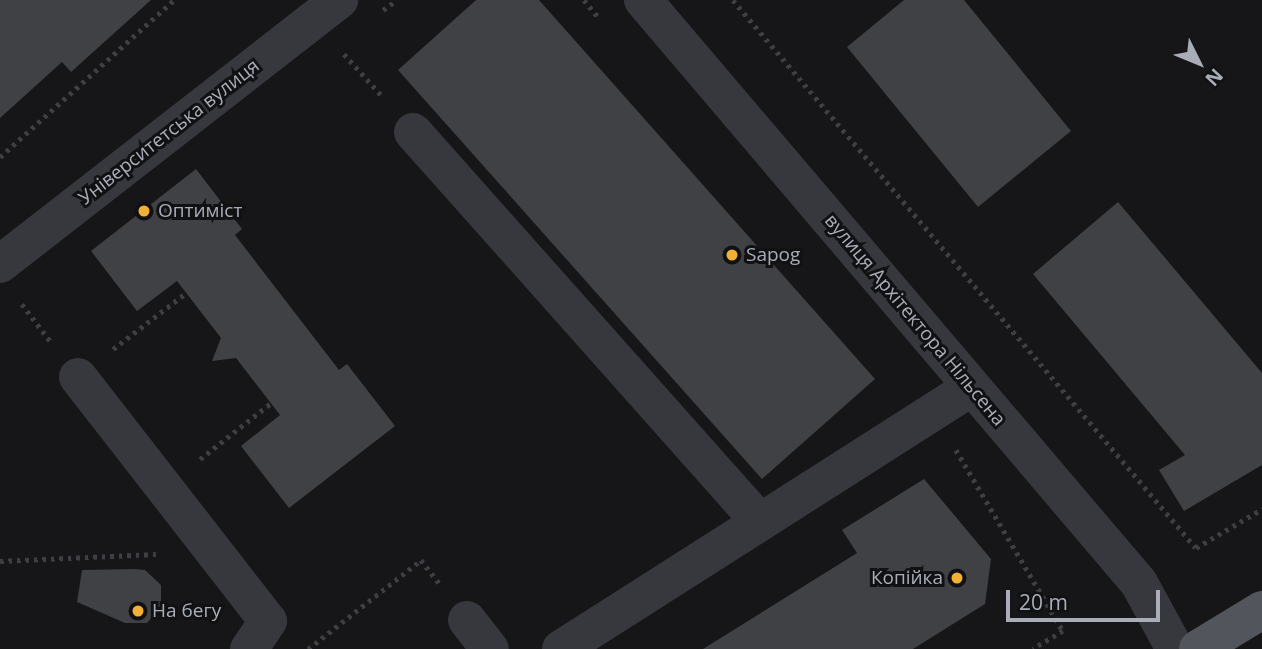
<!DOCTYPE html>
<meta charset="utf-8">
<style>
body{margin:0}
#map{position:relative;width:1262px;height:649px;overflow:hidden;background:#161618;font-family:"Open Sans",sans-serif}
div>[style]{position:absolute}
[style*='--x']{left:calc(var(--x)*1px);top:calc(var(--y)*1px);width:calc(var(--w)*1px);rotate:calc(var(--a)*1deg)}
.building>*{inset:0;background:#404145}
.path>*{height:4.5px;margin-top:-2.25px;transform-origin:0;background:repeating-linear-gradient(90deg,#3d3f44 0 3.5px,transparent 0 8.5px)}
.minor>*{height:38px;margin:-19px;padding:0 19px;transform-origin:19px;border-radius:19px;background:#37383d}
.major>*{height:38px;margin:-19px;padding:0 19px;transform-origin:19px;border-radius:19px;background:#53555c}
.dots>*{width:19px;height:19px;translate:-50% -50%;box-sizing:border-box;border:4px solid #111113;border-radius:50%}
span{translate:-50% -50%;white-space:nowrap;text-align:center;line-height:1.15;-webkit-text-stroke:6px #111113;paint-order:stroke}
.street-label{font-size:19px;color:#a8adb8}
.poi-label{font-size:19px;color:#a8adb8}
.left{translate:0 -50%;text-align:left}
.right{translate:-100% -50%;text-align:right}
.north{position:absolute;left:1164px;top:28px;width:70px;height:70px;-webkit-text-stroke:5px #111113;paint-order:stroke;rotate:133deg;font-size:19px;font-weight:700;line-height:28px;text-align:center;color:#a8adb8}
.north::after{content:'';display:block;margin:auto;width:24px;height:32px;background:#a8adb8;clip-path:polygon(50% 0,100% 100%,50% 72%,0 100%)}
.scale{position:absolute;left:1006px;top:590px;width:154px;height:32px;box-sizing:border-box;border:4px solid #a8adb8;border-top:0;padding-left:9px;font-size:21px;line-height:24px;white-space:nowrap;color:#a8adb8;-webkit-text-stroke:5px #111113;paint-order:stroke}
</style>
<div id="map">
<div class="building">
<div style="clip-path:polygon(0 0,151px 0,71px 72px,62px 62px,0 118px)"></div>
<div style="clip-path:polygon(476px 0,539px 0,875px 379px,762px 479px,398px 70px)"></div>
<div style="clip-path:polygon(904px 0,964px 0,1071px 131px,978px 207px,847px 47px)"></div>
<div style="clip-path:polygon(196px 169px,242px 229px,235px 235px,339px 370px,347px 364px,395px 426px,289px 508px,241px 446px,280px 415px,236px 358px,212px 361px,221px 338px,177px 281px,137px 311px,91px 251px)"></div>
<div style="clip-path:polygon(1118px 202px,1262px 373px,1262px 465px,1184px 511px,1159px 470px,1185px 455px,1033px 274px)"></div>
<div style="clip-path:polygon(924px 479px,991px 559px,985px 604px,913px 649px,703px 649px,857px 553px,842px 530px)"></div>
<div style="clip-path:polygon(134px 569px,145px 570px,161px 585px,161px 607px,147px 623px,125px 623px,77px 602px,82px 570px)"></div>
</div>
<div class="path">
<div style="--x:584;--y:0;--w:23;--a:50"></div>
<div style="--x:733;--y:0;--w:717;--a:49.81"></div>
<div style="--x:1196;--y:548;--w:77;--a:-30.6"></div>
<div style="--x:383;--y:10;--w:17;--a:-36"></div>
<div style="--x:344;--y:54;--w:58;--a:47.8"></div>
<div style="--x:0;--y:157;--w:234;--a:-42.1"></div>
<div style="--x:22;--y:304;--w:48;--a:52.7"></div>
<div style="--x:113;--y:349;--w:92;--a:-37.5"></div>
<div style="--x:956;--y:450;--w:210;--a:59.4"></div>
<div style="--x:1063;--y:631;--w:35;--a:149"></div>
<div style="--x:200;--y:459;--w:90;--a:-38.3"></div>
<div style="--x:0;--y:561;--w:156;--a:-2.6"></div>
<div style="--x:308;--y:649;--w:144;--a:-38.2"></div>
<div style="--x:421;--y:560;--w:31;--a:52"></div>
</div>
<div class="minor">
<div style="--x:643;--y:0;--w:765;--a:49.61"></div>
<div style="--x:1139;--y:583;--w:75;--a:61.4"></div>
<div style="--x:413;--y:132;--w:522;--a:48.34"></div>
<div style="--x:0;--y:264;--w:430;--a:-37.9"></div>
<div style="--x:78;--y:377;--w:309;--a:52.1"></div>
<div style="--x:268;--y:621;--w:34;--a:124"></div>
<div style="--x:467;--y:620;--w:37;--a:52"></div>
<div style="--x:561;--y:649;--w:487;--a:-32.5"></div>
</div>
<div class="major">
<div style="--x:1198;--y:649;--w:75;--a:-31.4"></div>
</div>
<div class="dots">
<div style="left:144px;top:211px;background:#f2b134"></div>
<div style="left:732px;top:255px;background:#f2b134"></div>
<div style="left:957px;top:578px;background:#f2b134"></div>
<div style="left:138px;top:611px;background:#f2b134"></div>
</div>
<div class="street-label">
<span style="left:169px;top:132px;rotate:-38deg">Університетська вулиця</span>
<span style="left:915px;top:320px;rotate:50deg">вулиця Архітектора Нільсена</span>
</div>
<div class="poi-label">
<span class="left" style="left:158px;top:211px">Оптиміст</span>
<span class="left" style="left:746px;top:255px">Sapog</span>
<span class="right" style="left:943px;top:578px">Копійка</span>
<span class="left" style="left:152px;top:611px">На бегу</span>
</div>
<div class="north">N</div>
<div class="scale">20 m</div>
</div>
